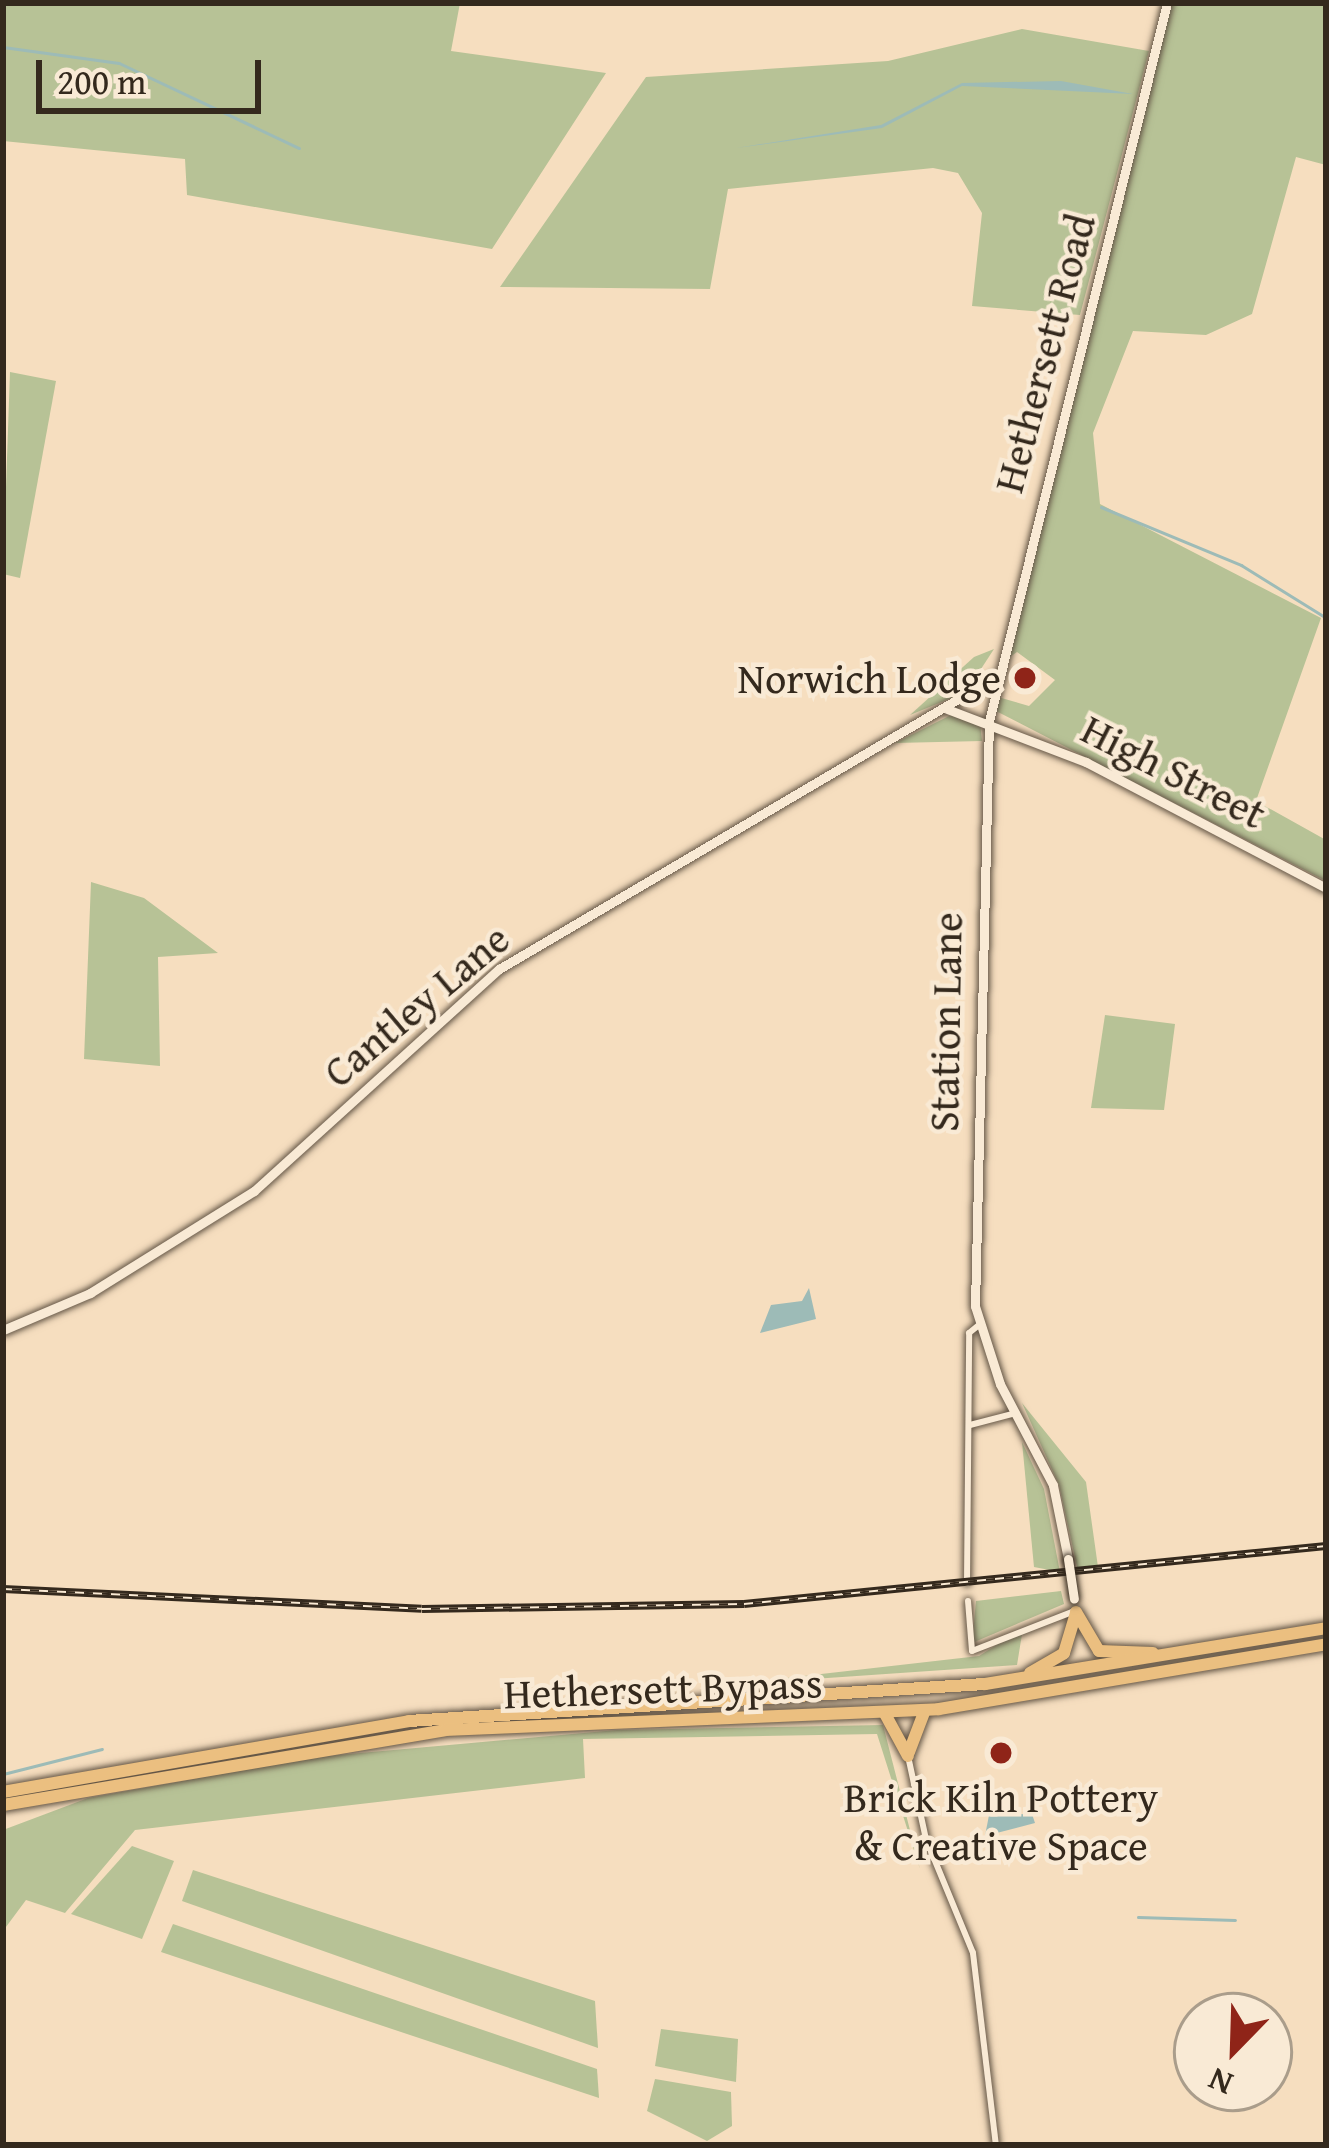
<!DOCTYPE html>
<style>
body{margin:0}
#map{position:relative;width:1329px;height:2148px;overflow:hidden;background:#f6debf;font-family:"Gentium Book Plus",serif}
div>[style]{position:absolute}
[style*='--x']{left:calc(var(--x)*1px);top:calc(var(--y)*1px);width:calc(var(--w)*1px);rotate:calc(var(--a)*1deg)}
.green>*{inset:0;background:#b7c296}
.water>*{inset:0;background:#9dbbb7}
.stream>*{height:3px;margin:-1.5px;padding:0 1.5px;transform-origin:1.5px;border-radius:1.5px;background:#9dbbb7}
.roads{filter:drop-shadow(0 0 3px #645646) drop-shadow(0 0 3px #645646)}
.street>*{height:6px;margin:-3px;padding:0 3px;transform-origin:3px;border-radius:3px;background:#f9ead5}
.secondary>*{height:9px;margin:-4.5px;padding:0 4.5px;transform-origin:4.5px;border-radius:4.5px;background:#f9ead5}
.highway>*{height:12px;margin:-6px;padding:0 6px;transform-origin:6px;border-radius:6px;background:#ebbf80}
.rail>*{height:8px;margin-top:-4px;transform-origin:0;background:repeating-linear-gradient(90deg,#f9ead5 0 9px,#34291d 0 18px);box-sizing:border-box;border-block:3px solid #34291d}
.bridges{filter:drop-shadow(0 0 3px #34291d) drop-shadow(0 0 3px #34291d)}
.secondary-bridge>*{height:9px;margin:-4.5px;padding:0 4.5px;transform-origin:4.5px;border-radius:4.5px;background:#f9ead5}
.dots>*{width:33px;height:33px;translate:-50% -50%;box-sizing:border-box;border:6px solid #f9ead5;border-radius:50%}
span{translate:-50% -50%;white-space:nowrap;text-align:center;line-height:1.15;-webkit-text-stroke:9px #f9ead5;paint-order:stroke}
.street-label{font-size:42px;color:#34291d}
.poi-label{font-size:42px;color:#34291d}
.right{translate:-100% -50%;text-align:right}
.frame{position:absolute;inset:0;border:6px solid #34291d;pointer-events:none}
.north{position:absolute;left:1173px;top:1992px;width:120px;height:120px;box-sizing:border-box;background:#f9ead5;border:3px solid #aa9d8b;border-radius:50%;rotate:203deg;font-size:33px;font-weight:700;line-height:48px;text-align:center;color:#34291d}
.north::after{content:'';display:block;margin:auto;width:42px;height:54px;background:#8f2418;clip-path:polygon(50% 0,100% 100%,50% 72%,0 100%)}
.scale{position:absolute;left:36px;top:60px;width:225px;height:54px;box-sizing:border-box;border:6px solid #34291d;border-top:0;padding-left:15px;font-size:36px;line-height:42px;white-space:nowrap;color:#34291d;-webkit-text-stroke:9px #f9ead5;paint-order:stroke}
</style>
<div id="map">
<div class="green">
<div style="clip-path:polygon(460px 3px,451px 51px,606px 73px,492px 249px,187px 195px,185px 159px,3px 141px,3px 4px)"></div>
<div style="clip-path:polygon(1172px 3px,1326px 3px,1326px 165px,1296px 157px,1252px 314px,1206px 335px,1133px 331px,1093px 433px,1100px 504px,1321px 618px,1256px 801px,1326px 840px,1326px 881px,996px 711px,998px 697px,1029px 706px,1055px 680px,1017px 652px,1004px 661px)"></div>
<div style="clip-path:polygon(1022px 29px,1149px 51px,1080px 315px,972px 306px,982px 213px,958px 173px,933px 168px,728px 189px,710px 289px,500px 287px,646px 77px,888px 61px)"></div>
<div style="clip-path:polygon(10px 372px,56px 381px,20px 578px,3px 574px)"></div>
<div style="clip-path:polygon(994px 649px,966px 692px,910px 715px,974px 657px)"></div>
<div style="clip-path:polygon(955px 713px,980px 722px,982px 741px,895px 743px)"></div>
<div style="clip-path:polygon(91px 882px,144px 898px,218px 953px,158px 957px,160px 1066px,84px 1059px)"></div>
<div style="clip-path:polygon(1105px 1015px,1175px 1024px,1164px 1110px,1091px 1108px)"></div>
<div style="clip-path:polygon(1022px 1403px,1086px 1482px,1098px 1567px,1078px 1571px,1059px 1485px)"></div>
<div style="clip-path:polygon(1022px 1442px,1044px 1489px,1060px 1572px,1034px 1567px)"></div>
<div style="clip-path:polygon(1061px 1591px,1064px 1604px,972px 1643px,976px 1601px)"></div>
<div style="clip-path:polygon(1023px 1628px,1017px 1665px,726px 1685px,979px 1656px)"></div>
<div style="clip-path:polygon(883px 1725px,920px 1869px,877px 1734px,583px 1739px,585px 1778px,135px 1830px,65px 1913px,26px 1900px,3px 1931px,3px 1830px,88px 1798px,316px 1757px,617px 1730px)"></div>
<div style="clip-path:polygon(132px 1846px,174px 1861px,142px 1939px,71px 1914px)"></div>
<div style="clip-path:polygon(193px 1870px,595px 2001px,598px 2048px,182px 1901px)"></div>
<div style="clip-path:polygon(173px 1924px,597px 2069px,599px 2098px,161px 1952px)"></div>
<div style="clip-path:polygon(661px 2029px,738px 2039px,736px 2082px,655px 2066px)"></div>
<div style="clip-path:polygon(655px 2079px,731px 2092px,732px 2126px,707px 2141px,647px 2111px)"></div>
</div>
<div class="water">
<div style="clip-path:polygon(1061px 81px,1133px 94px,962px 86px,882px 128px,736px 148px,881px 125px,962px 83px)"></div>
<div style="clip-path:polygon(809px 1288px,816px 1319px,760px 1333px,771px 1305px,802px 1301px)"></div>
<div style="clip-path:polygon(989px 1815px,1032px 1814px,1035px 1823px,985px 1836px)"></div>
</div>
<div class="stream">
<div style="--x:3;--y:47;--w:117;--a:7.9"></div>
<div style="--x:119;--y:63;--w:199;--a:25.3"></div>
<div style="--x:1101;--y:507;--w:152;--a:22.5"></div>
<div style="--x:1241;--y:565;--w:100;--a:31.9"></div>
<div style="--x:3;--y:1774;--w:102;--a:-14.2"></div>
<div style="--x:1138;--y:1917;--w:97;--a:1.8"></div>
</div>
<div class="roads">
<div class="street">
<div style="--x:970;--y:1425;--w:48;--a:-14.6"></div>
<div style="--x:967;--y:1583;--w:250;--a:-89.5"></div>
<div style="--x:969;--y:1333;--w:13;--a:-39"></div>
<div style="--x:968;--y:1601;--w:50;--a:85.4"></div>
<div style="--x:972;--y:1651;--w:107;--a:-21.3"></div>
<div style="--x:908;--y:1756;--w:85;--a:77.8"></div>
<div style="--x:926;--y:1839;--w:123;--a:67.6"></div>
<div style="--x:973;--y:1953;--w:193;--a:83.2"></div>
</div>
<div class="secondary">
<div style="--x:947;--y:709;--w:149;--a:20.9"></div>
<div style="--x:1086;--y:762;--w:271;--a:27.7"></div>
<div style="--x:3;--y:1330;--w:95;--a:-23"></div>
<div style="--x:90;--y:1293;--w:193;--a:-31.9"></div>
<div style="--x:254;--y:1191;--w:331;--a:-42.2"></div>
<div style="--x:499;--y:969;--w:578;--a:-30.47"></div>
<div style="--x:1068;--y:1559;--w:76;--a:-101.5"></div>
<div style="--x:1053;--y:1485;--w:114;--a:-117.7"></div>
<div style="--x:1000;--y:1384;--w:82;--a:-107.8"></div>
<div style="--x:975;--y:1306;--w:585;--a:-88.63"></div>
<div style="--x:989;--y:721;--w:740;--a:-76.08"></div>
</div>
<div class="highway">
<div style="--x:1076;--y:1612;--w:45;--a:59.5"></div>
<div style="--x:1099;--y:1651;--w:54;--a:2.1"></div>
<div style="--x:1030;--y:1673;--w:39;--a:-30"></div>
<div style="--x:1064;--y:1653;--w:42;--a:-73.3"></div>
<div style="--x:884;--y:1712;--w:50;--a:61.4"></div>
<div style="--x:909;--y:1752;--w:45;--a:-69.1"></div>
<div style="--x:3;--y:1792;--w:412;--a:-9.9"></div>
<div style="--x:409;--y:1721;--w:577;--a:-3.68"></div>
<div style="--x:985;--y:1684;--w:346;--a:-9.3"></div>
<div style="--x:3;--y:1805;--w:448;--a:-9.6"></div>
<div style="--x:445;--y:1730;--w:494;--a:-2.4"></div>
<div style="--x:939;--y:1709;--w:392;--a:-9.5"></div>
</div>
</div>
<div class="rail">
<div style="--x:3;--y:1589;--w:419;--a:2.7"></div>
<div style="--x:422;--y:1609;--w:322;--a:-0.9"></div>
<div style="--x:744;--y:1604;--w:585;--a:-5.69"></div>
</div>
<div class="bridges">
<div class="secondary-bridge">
<div style="--x:1068;--y:1559;--w:40;--a:81.5"></div>
</div>
</div>
<div class="dots">
<div style="left:1025px;top:678px;background:#8f2418"></div>
<div style="left:1001px;top:1753px;background:#8f2418"></div>
</div>
<div class="street-label">
<span style="left:1044px;top:353px;rotate:-75deg">Hethersett Road</span>
<span style="left:1174px;top:771px;rotate:27deg">High Street</span>
<span style="left:416px;top:1005px;rotate:-40deg">Cantley Lane</span>
<span style="left:945px;top:1022px;rotate:-89deg">Station Lane</span>
<span style="left:663px;top:1688px;rotate:-2deg">Hethersett Bypass</span>
</div>
<div class="poi-label">
<span class="right" style="left:1001px;top:678px">Norwich Lodge</span>
<span style="left:1001px;top:1821px">Brick Kiln Pottery<br>&amp; Creative Space</span>
</div>
<div class="frame"></div>
<div class="north">N</div>
<div class="scale">200 m</div>
</div>
